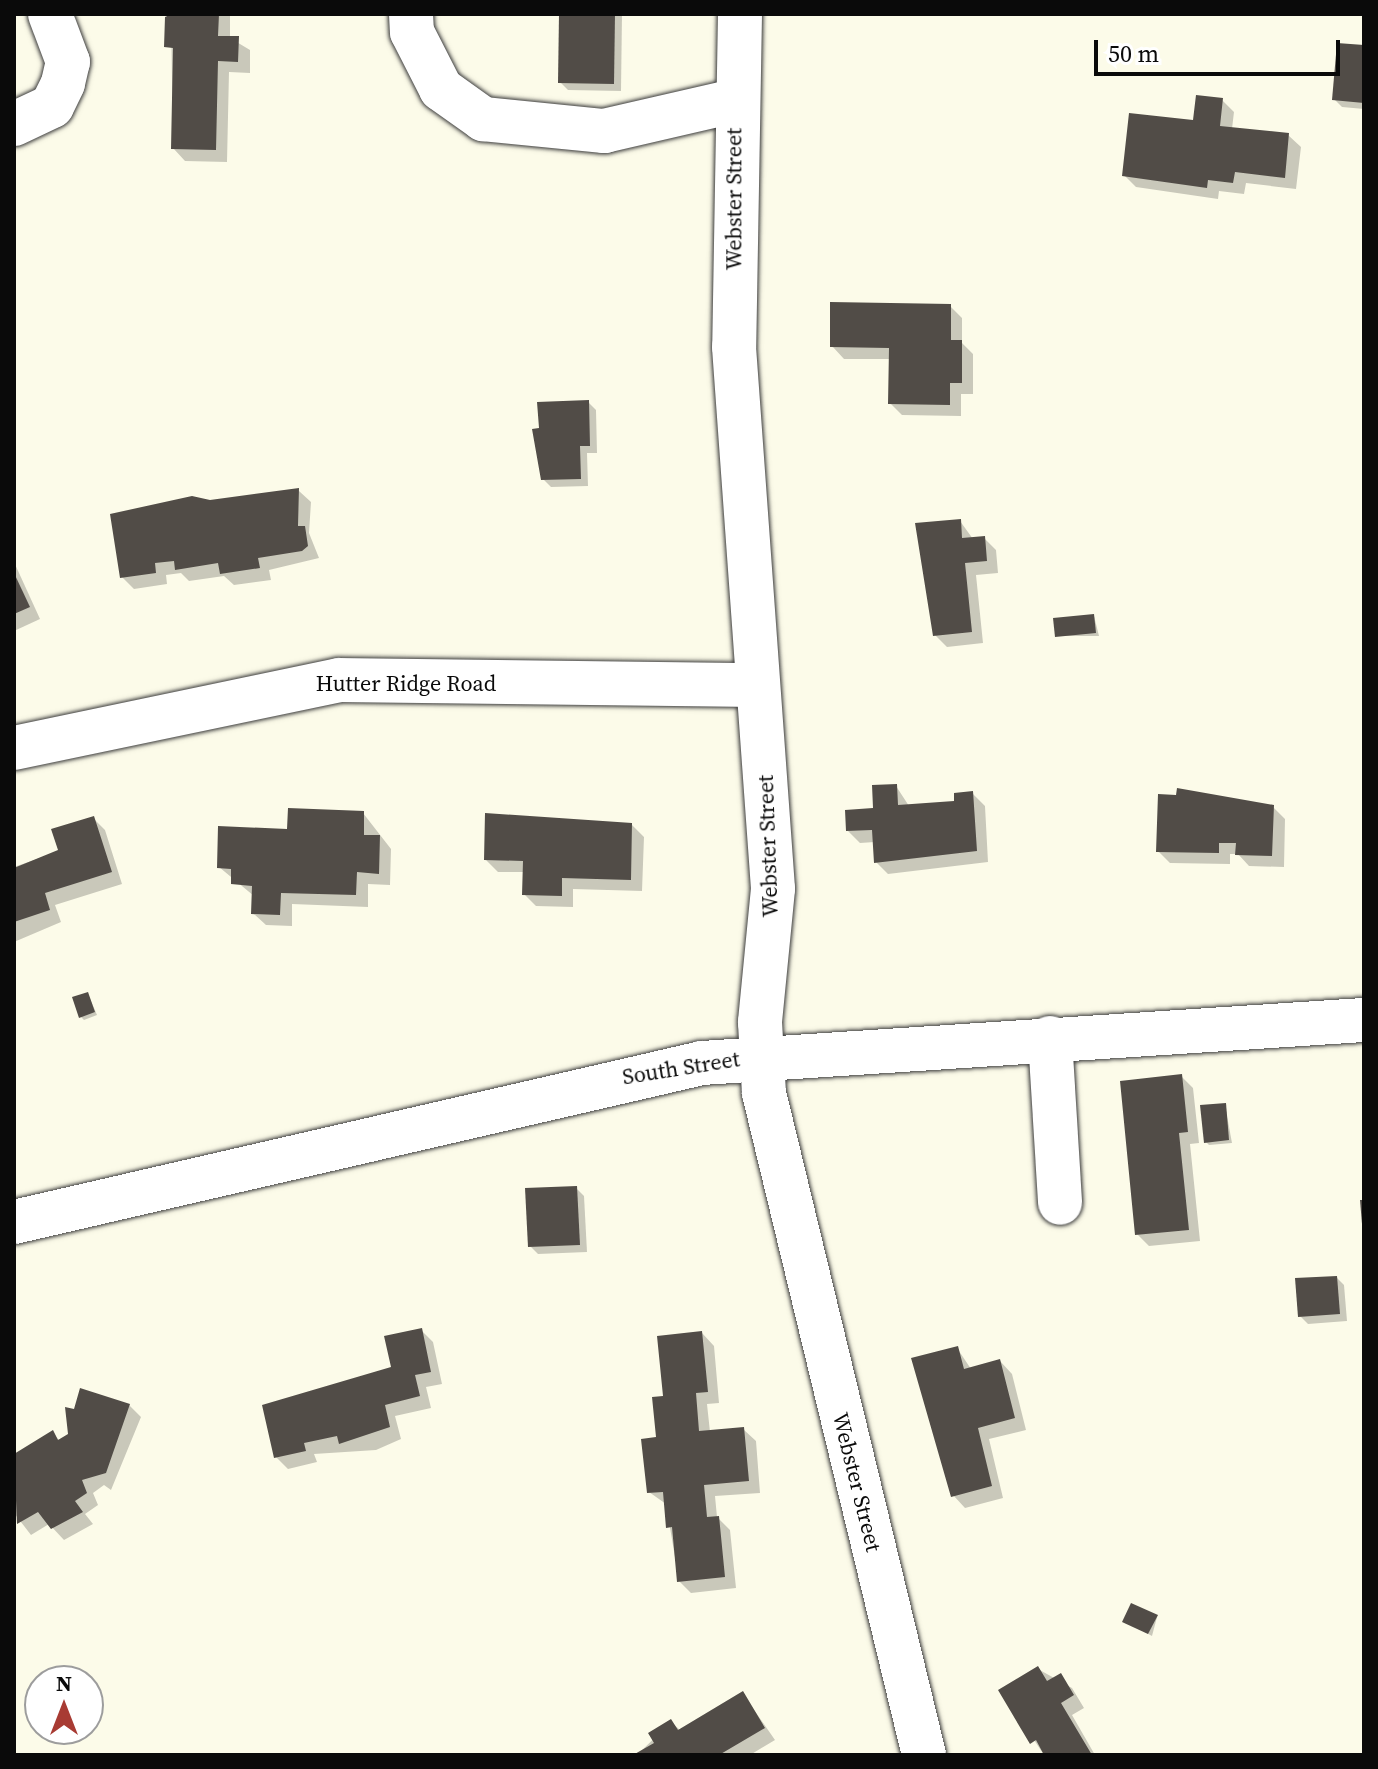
<!DOCTYPE html>
<style>
body{margin:0}
#map{position:relative;width:1378px;height:1769px;overflow:hidden;background:#fcfbe9;font-family:"Source Serif 4",serif}
div>[style]{position:absolute}
[style*='--x']{left:calc(var(--x)*1px);top:calc(var(--y)*1px);width:calc(var(--w)*1px);rotate:calc(var(--a)*1deg)}
.shadow>*{inset:0;background:#0003}
.building>*{inset:0;background:#514c47}
.roads{filter:drop-shadow(0 0 2px #3d3d3d) drop-shadow(0 0 2px #3d3d3d)}
.minor>*{height:44px;margin:-22px;padding:0 22px;transform-origin:22px;border-radius:22px;background:#fff}
span{translate:-50% -50%;white-space:nowrap;text-align:center;line-height:1.15;-webkit-text-stroke:8px #fff;paint-order:stroke}
.street-label{font-size:22px;color:#0a0a0a}
.frame{position:absolute;inset:0;border:16px solid #0a0a0a;pointer-events:none}
.north{position:absolute;left:24px;top:1665px;width:80px;height:80px;box-sizing:border-box;background:#fff;border:2px solid #9d9d9d;border-radius:50%;rotate:0deg;font-size:22px;font-weight:700;line-height:32px;text-align:center;color:#0a0a0a}
.north::after{content:'';display:block;margin:auto;width:28px;height:36px;background:#a83b33;clip-path:polygon(50% 0,100% 100%,50% 72%,0 100%)}
.scale{position:absolute;left:1094px;top:40px;width:246px;height:36px;box-sizing:border-box;border:4px solid #0a0a0a;border-top:0;padding-left:10px;font-size:24px;line-height:28px;white-space:nowrap;color:#0a0a0a;-webkit-text-stroke:6px #fff;paint-order:stroke}
</style>
<div id="map">
<div class="shadow">
<div style="clip-path:polygon(171px 14px,230px 14px,230px 38px,250px 50px,250px 73px,229px 72px,227px 162px,185px 161px,173px 148px)"></div>
<div style="clip-path:polygon(561px 14px,622px 14px,621px 91px,568px 90px,560px 82px)"></div>
<div style="clip-path:polygon(1364px 47px,1364px 109px,1342px 107px,1334px 99px)"></div>
<div style="clip-path:polygon(1222px 100px,1234px 112px,1232px 129px,1288px 135px,1301px 147px,1296px 189px,1246px 183px,1244px 194px,1219px 191px,1218px 199px,1136px 187px,1124px 175px)"></div>
<div style="clip-path:polygon(950px 306px,962px 318px,962px 343px,973px 354px,973px 394px,961px 394px,961px 416px,902px 415px,890px 403px,891px 359px,844px 359px,832px 346px)"></div>
<div style="clip-path:polygon(588px 402px,596px 410px,597px 453px,587px 453px,588px 486px,551px 487px,543px 479px)"></div>
<div style="clip-path:polygon(299px 491px,311px 502px,309px 533px,319px 558px,269px 570px,271px 580px,234px 585px,224px 576px,189px 581px,181px 573px,166px 575px,167px 584px,134px 589px,122px 577px,210px 503px)"></div>
<div style="clip-path:polygon(960px 521px,973px 539px,984px 538px,996px 550px,998px 573px,976px 575px,983px 643px,947px 647px,935px 635px)"></div>
<div style="clip-path:polygon(14px 562px,40px 619px,14px 631px)"></div>
<div style="clip-path:polygon(1094px 616px,1099px 636px,1057px 636px)"></div>
<div style="clip-path:polygon(896px 786px,909px 806px,956px 803px,973px 794px,985px 806px,988px 862px,888px 874px,876px 862px,875px 842px,860px 843px,848px 831px)"></div>
<div style="clip-path:polygon(1273px 807px,1285px 819px,1284px 867px,1249px 866px,1238px 854px,1230px 854px,1230px 864px,1170px 863px,1158px 851px)"></div>
<div style="clip-path:polygon(363px 813px,391px 849px,390px 885px,368px 884px,368px 907px,292px 904px,292px 926px,266px 925px,253px 913px,254px 896px,219px 867px,289px 831px)"></div>
<div style="clip-path:polygon(93px 818px,105px 830px,122px 884px,55px 905px,61px 922px,14px 942px,14px 867px,60px 851px)"></div>
<div style="clip-path:polygon(632px 825px,644px 837px,642px 891px,573px 889px,573px 907px,536px 906px,524px 894px,525px 872px,498px 872px,486px 860px)"></div>
<div style="clip-path:polygon(88px 994px,97px 1015px,84px 1020px,81px 1017px)"></div>
<div style="clip-path:polygon(1181px 1076px,1193px 1088px,1199px 1143px,1190px 1144px,1200px 1241px,1149px 1246px,1137px 1234px)"></div>
<div style="clip-path:polygon(1225px 1105px,1232px 1143px,1209px 1145px,1206px 1142px)"></div>
<div style="clip-path:polygon(576px 1188px,584px 1196px,587px 1252px,538px 1254px,530px 1246px)"></div>
<div style="clip-path:polygon(1337px 1278px,1344px 1285px,1347px 1321px,1308px 1324px,1300px 1316px)"></div>
<div style="clip-path:polygon(421px 1330px,433px 1342px,442px 1384px,426px 1387px,431px 1408px,395px 1416px,401px 1439px,376px 1450px,314px 1454px,317px 1462px,288px 1469px,276px 1457px,393px 1369px)"></div>
<div style="clip-path:polygon(702px 1333px,714px 1346px,719px 1403px,707px 1404px,710px 1432px,743px 1429px,756px 1441px,760px 1493px,715px 1496px,717px 1517px,730px 1530px,736px 1588px,691px 1593px,679px 1581px,666px 1504px,649px 1492px,665px 1398px)"></div>
<div style="clip-path:polygon(957px 1348px,971px 1369px,1000px 1361px,1012px 1374px,1026px 1430px,989px 1439px,1003px 1498px,965px 1508px,953px 1495px)"></div>
<div style="clip-path:polygon(129px 1405px,141px 1417px,111px 1490px,104px 1485px,93px 1493px,98px 1505px,85px 1514px,93px 1524px,64px 1540px,49px 1524px,31px 1535px,14px 1513px,14px 1457px,52px 1433px,60px 1441px,70px 1435px,75px 1411px)"></div>
<div style="clip-path:polygon(1157px 1617px,1152px 1636px,1124px 1621px)"></div>
<div style="clip-path:polygon(1038px 1669px,1072px 1688px,1084px 1708px,1072px 1715px,1095px 1755px,1044px 1755px,1001px 1690px)"></div>
<div style="clip-path:polygon(743px 1694px,775px 1740px,750px 1755px,637px 1755px,671px 1722px,680px 1730px)"></div>
</div>
<div class="building">
<div style="clip-path:polygon(172px 14px,219px 14px,218px 36px,239px 36px,238px 62px,218px 61px,216px 150px,171px 149px,173px 48px,164px 47px,165px 17px)"></div>
<div style="clip-path:polygon(559px 14px,615px 14px,614px 84px,558px 83px)"></div>
<div style="clip-path:polygon(1337px 43px,1364px 45px,1364px 103px,1332px 100px)"></div>
<div style="clip-path:polygon(1196px 95px,1223px 98px,1220px 126px,1289px 133px,1285px 178px,1235px 172px,1233px 183px,1208px 180px,1207px 188px,1122px 176px,1129px 113px,1193px 120px)"></div>
<div style="clip-path:polygon(830px 302px,951px 304px,951px 340px,962px 340px,962px 383px,950px 383px,950px 405px,888px 404px,889px 348px,830px 347px)"></div>
<div style="clip-path:polygon(589px 400px,590px 446px,580px 446px,581px 479px,541px 480px,532px 429px,539px 428px,537px 402px)"></div>
<div style="clip-path:polygon(299px 488px,298px 526px,305px 526px,308px 546px,302px 551px,258px 558px,260px 568px,220px 574px,218px 563px,175px 570px,174px 561px,155px 563px,156px 573px,120px 578px,110px 514px,192px 496px,210px 500px)"></div>
<div style="clip-path:polygon(961px 519px,962px 538px,985px 536px,987px 561px,965px 563px,972px 632px,933px 636px,915px 523px)"></div>
<div style="clip-path:polygon(14px 573px,30px 607px,14px 614px)"></div>
<div style="clip-path:polygon(1094px 614px,1096px 633px,1055px 637px,1053px 618px)"></div>
<div style="clip-path:polygon(897px 784px,898px 805px,954px 801px,954px 793px,973px 791px,977px 851px,874px 863px,872px 830px,846px 831px,845px 810px,873px 808px,872px 785px)"></div>
<div style="clip-path:polygon(1177px 788px,1274px 805px,1272px 856px,1235px 855px,1236px 843px,1219px 843px,1219px 853px,1156px 852px,1158px 794px,1176px 795px)"></div>
<div style="clip-path:polygon(288px 808px,364px 811px,364px 835px,380px 835px,379px 874px,357px 872px,356px 895px,281px 893px,280px 915px,251px 914px,252px 886px,231px 884px,231px 869px,217px 868px,218px 826px,287px 829px)"></div>
<div style="clip-path:polygon(485px 813px,632px 823px,631px 880px,562px 878px,562px 896px,522px 895px,523px 861px,484px 860px)"></div>
<div style="clip-path:polygon(94px 816px,112px 872px,45px 893px,50px 910px,14px 922px,14px 868px,58px 850px,51px 829px)"></div>
<div style="clip-path:polygon(88px 992px,95px 1012px,79px 1018px,72px 997px)"></div>
<div style="clip-path:polygon(1182px 1074px,1188px 1132px,1179px 1133px,1189px 1230px,1135px 1235px,1120px 1081px)"></div>
<div style="clip-path:polygon(1226px 1103px,1229px 1140px,1204px 1143px,1200px 1105px)"></div>
<div style="clip-path:polygon(577px 1186px,580px 1245px,528px 1247px,525px 1188px)"></div>
<div style="clip-path:polygon(1360px 1200px,1364px 1200px,1364px 1223px,1362px 1224px)"></div>
<div style="clip-path:polygon(1337px 1276px,1340px 1314px,1298px 1317px,1295px 1278px)"></div>
<div style="clip-path:polygon(422px 1328px,431px 1372px,415px 1375px,420px 1396px,385px 1405px,390px 1427px,339px 1444px,337px 1436px,304px 1443px,306px 1451px,274px 1458px,262px 1405px,391px 1367px,384px 1336px)"></div>
<div style="clip-path:polygon(702px 1331px,708px 1392px,696px 1393px,699px 1431px,744px 1427px,749px 1481px,704px 1485px,707px 1517px,719px 1516px,725px 1577px,677px 1582px,672px 1527px,666px 1528px,663px 1492px,647px 1493px,641px 1439px,656px 1437px,652px 1397px,663px 1396px,657px 1336px)"></div>
<div style="clip-path:polygon(958px 1346px,964px 1369px,1000px 1359px,1015px 1418px,978px 1428px,992px 1486px,951px 1497px,911px 1358px)"></div>
<div style="clip-path:polygon(80px 1388px,130px 1404px,106px 1473px,82px 1480px,87px 1493px,75px 1501px,83px 1512px,51px 1529px,38px 1512px,17px 1524px,14px 1454px,53px 1430px,58px 1440px,68px 1434px,65px 1407px,74px 1409px)"></div>
<div style="clip-path:polygon(1131px 1603px,1158px 1615px,1148px 1634px,1122px 1622px)"></div>
<div style="clip-path:polygon(1038px 1666px,1047px 1681px,1061px 1673px,1074px 1695px,1061px 1703px,1092px 1755px,1044px 1755px,1036px 1740px,1030px 1744px,998px 1690px)"></div>
<div style="clip-path:polygon(743px 1691px,765px 1728px,719px 1755px,633px 1755px,654px 1743px,648px 1733px,671px 1719px,678px 1730px)"></div>
</div>
<div class="roads">
<div class="minor">
<div style="--x:411;--y:14;--w:18;--a:87"></div>
<div style="--x:412;--y:32;--w:64;--a:63"></div>
<div style="--x:441;--y:89;--w:52;--a:35.5"></div>
<div style="--x:483;--y:119;--w:122;--a:5.7"></div>
<div style="--x:604;--y:131;--w:133;--a:-13"></div>
<div style="--x:740;--y:14;--w:333;--a:91"></div>
<div style="--x:734;--y:347;--w:543;--a:85.88"></div>
<div style="--x:773;--y:889;--w:134;--a:95.6"></div>
<div style="--x:760;--y:1022;--w:71;--a:86.8"></div>
<div style="--x:764;--y:1093;--w:681;--a:76.41"></div>
<div style="--x:14;--y:124;--w:42;--a:-25.3"></div>
<div style="--x:52;--y:106;--w:25;--a:-64"></div>
<div style="--x:63;--y:83;--w:22;--a:-77"></div>
<div style="--x:68;--y:62;--w:51;--a:-110.6"></div>
<div style="--x:14;--y:748;--w:332;--a:-11.8"></div>
<div style="--x:339;--y:680;--w:418;--a:0.7"></div>
<div style="--x:1050;--y:1038;--w:165;--a:86.5"></div>
<div style="--x:14;--y:1222;--w:706;--a:-13.01"></div>
<div style="--x:702;--y:1063;--w:663;--a:-3.72"></div>
</div>
</div>
<div class="street-label">
<span style="left:734px;top:199px;rotate:-90deg">Webster Street</span>
<span style="left:406px;top:684px">Hutter Ridge Road</span>
<span style="left:768px;top:846px;rotate:-92deg">Webster Street</span>
<span style="left:681px;top:1068px;rotate:-9deg">South Street</span>
<span style="left:857px;top:1482px;rotate:76deg">Webster Street</span>
</div>
<div class="frame"></div>
<div class="north">N</div>
<div class="scale">50 m</div>
</div>
